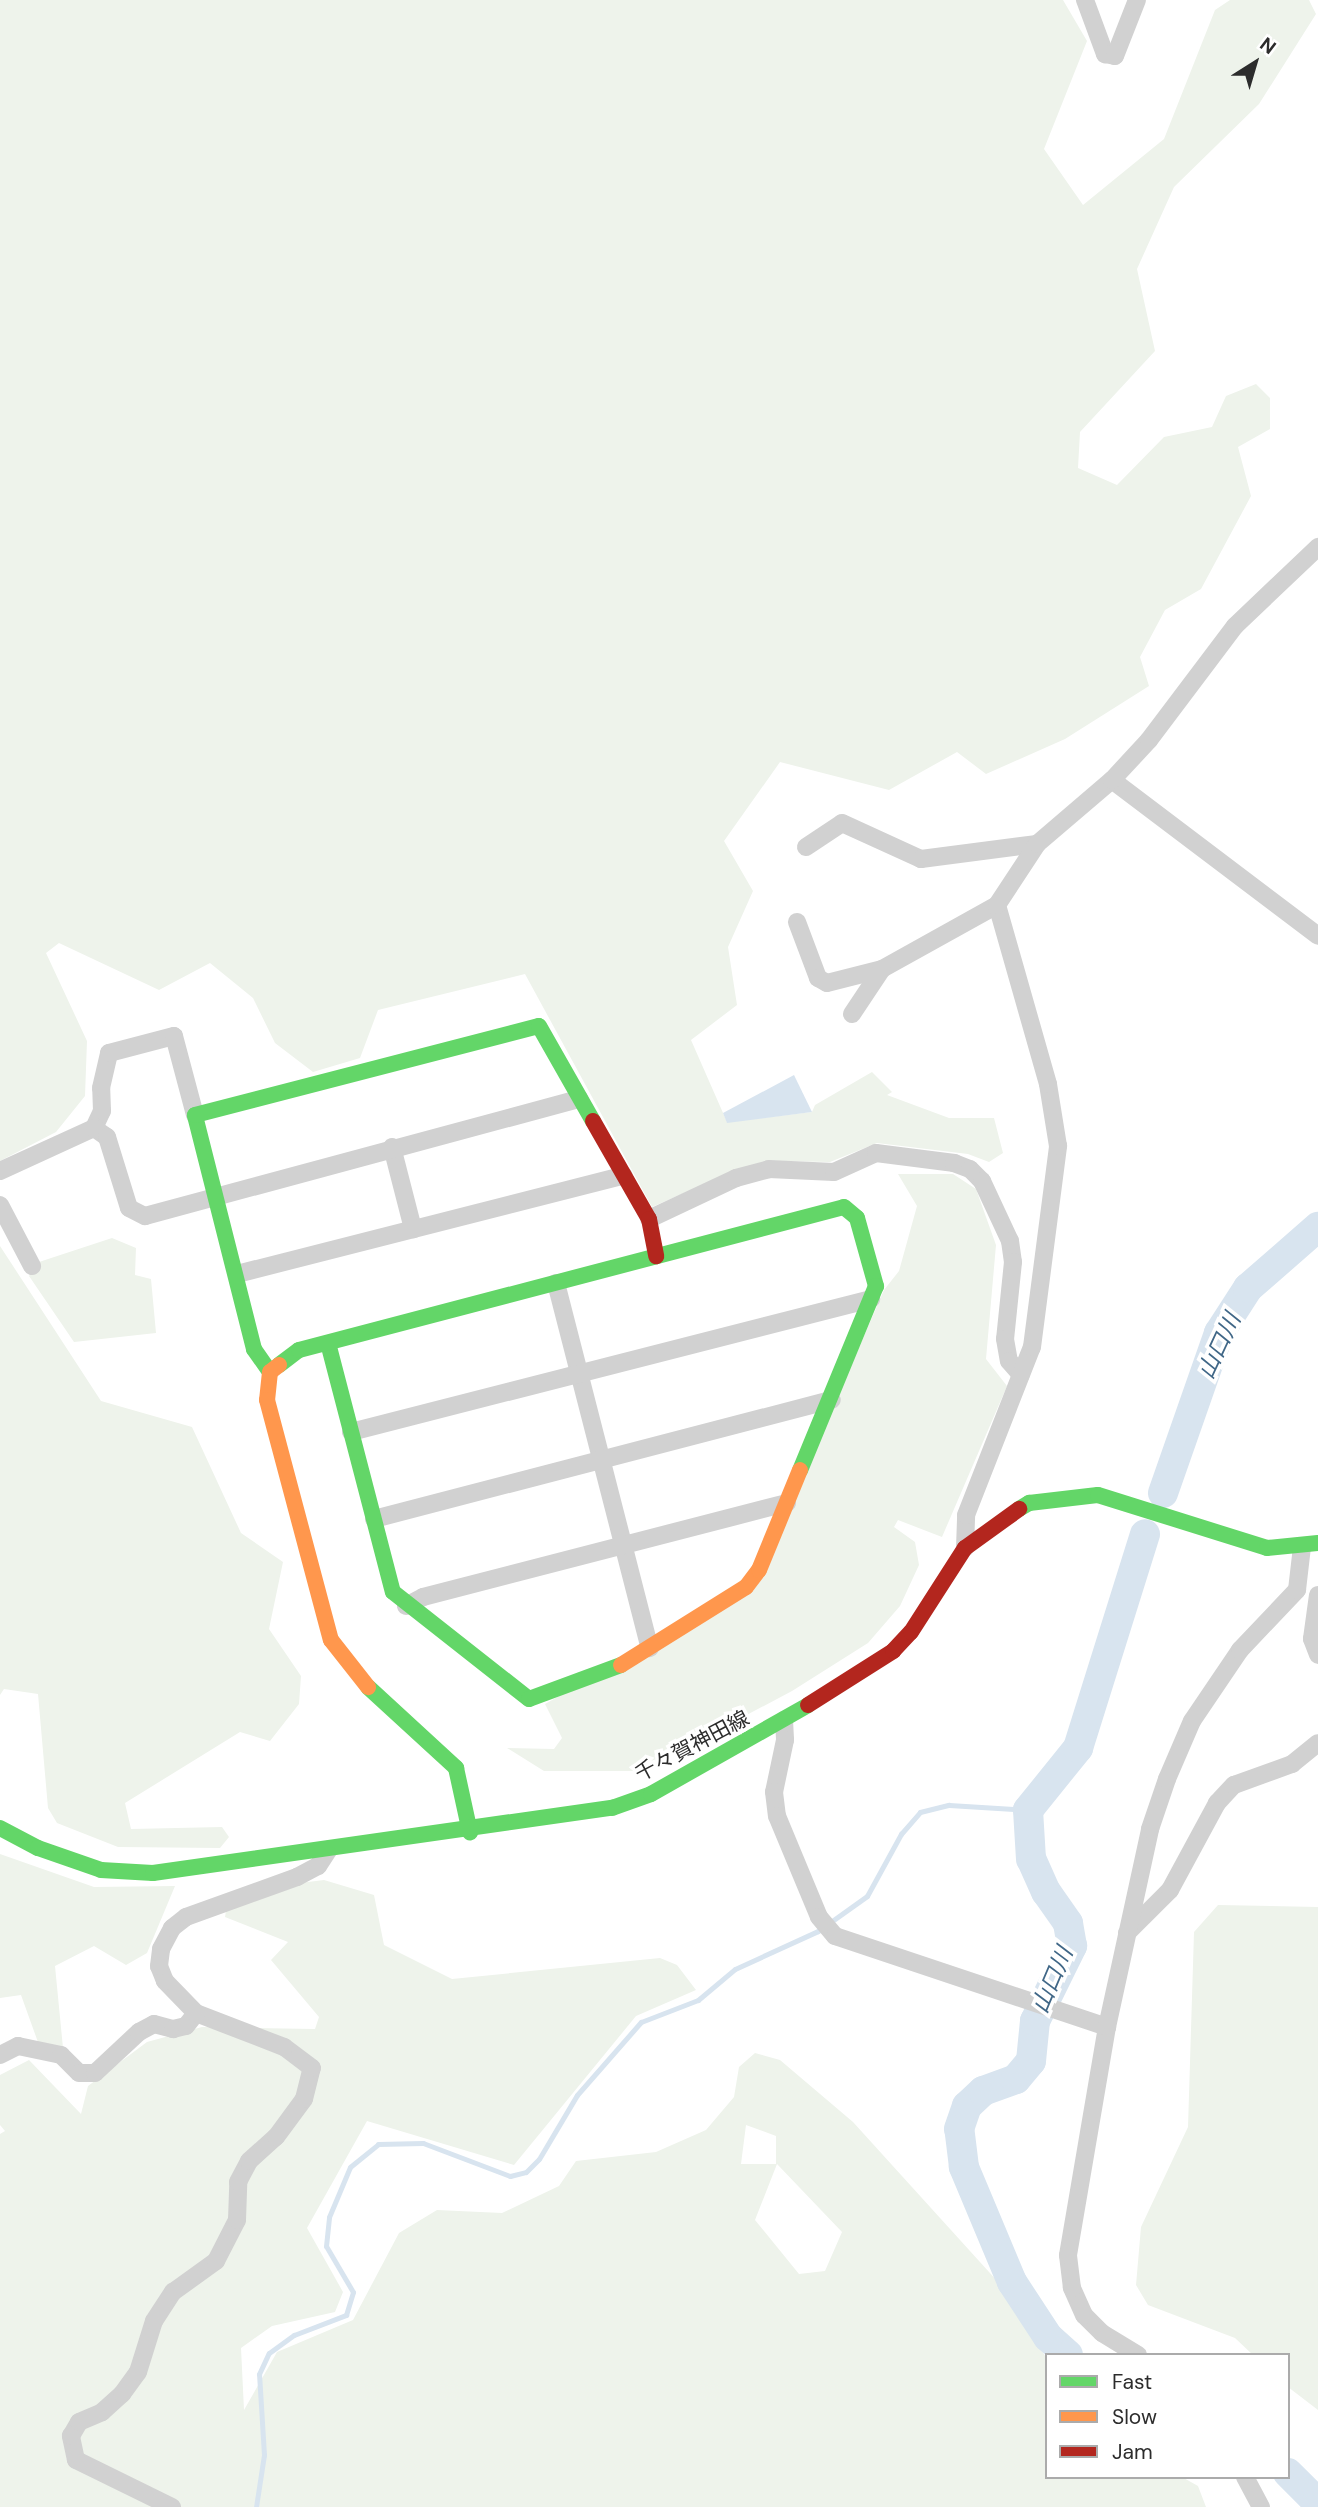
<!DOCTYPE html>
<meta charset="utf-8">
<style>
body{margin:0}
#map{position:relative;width:1318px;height:2507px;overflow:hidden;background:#fff;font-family:"DM Sans","Noto Sans JP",sans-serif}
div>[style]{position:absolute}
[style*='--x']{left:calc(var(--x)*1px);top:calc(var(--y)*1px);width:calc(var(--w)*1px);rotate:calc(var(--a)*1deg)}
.green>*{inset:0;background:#eef3eb}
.water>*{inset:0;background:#d8e4ef}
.stream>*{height:5px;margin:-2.5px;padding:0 2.5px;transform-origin:2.5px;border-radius:2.5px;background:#d8e4ef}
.river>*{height:30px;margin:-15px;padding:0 15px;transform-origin:15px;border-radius:15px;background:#d8e4ef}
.street>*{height:18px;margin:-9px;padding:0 9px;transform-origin:9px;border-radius:9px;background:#d1d1d1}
.fast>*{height:16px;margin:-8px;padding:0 8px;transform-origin:8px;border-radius:8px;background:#63d668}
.slow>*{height:16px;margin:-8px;padding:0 8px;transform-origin:8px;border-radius:8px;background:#ff974d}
.jam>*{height:16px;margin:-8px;padding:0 8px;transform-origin:8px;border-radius:8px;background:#b3261e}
span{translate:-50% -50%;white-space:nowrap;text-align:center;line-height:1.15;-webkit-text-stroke:7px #fff;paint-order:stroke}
.street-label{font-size:21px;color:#2c2c2c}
.water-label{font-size:23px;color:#406787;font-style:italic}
.legend{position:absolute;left:1045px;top:2353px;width:245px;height:126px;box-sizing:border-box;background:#fff;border:2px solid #ababab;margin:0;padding:9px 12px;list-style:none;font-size:21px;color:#2c2c2c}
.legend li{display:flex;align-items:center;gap:14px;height:35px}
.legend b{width:35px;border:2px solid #ababab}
.north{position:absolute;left:1220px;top:28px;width:70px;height:70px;-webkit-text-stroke:5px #fff;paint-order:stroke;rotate:37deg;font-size:19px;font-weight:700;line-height:28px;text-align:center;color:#2c2c2c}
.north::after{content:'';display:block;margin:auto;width:24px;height:32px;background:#2c2c2c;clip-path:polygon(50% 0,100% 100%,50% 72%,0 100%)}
</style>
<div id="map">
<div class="green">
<div style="clip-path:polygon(0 0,1063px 0,1087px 41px,1044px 149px,1083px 205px,1164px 139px,1215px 10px,1230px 0,1309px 0,1316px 14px,1259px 104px,1174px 187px,1137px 269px,1155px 351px,1080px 432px,1078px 468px,1117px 485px,1164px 437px,1212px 427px,1226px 396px,1256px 384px,1270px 398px,1270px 429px,1238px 447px,1251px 496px,1201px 589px,1165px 610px,1140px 657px,1149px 686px,1065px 739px,986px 774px,957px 752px,889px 790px,780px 762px,724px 841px,753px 891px,728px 947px,737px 1005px,691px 1040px,727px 1122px,812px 1112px,815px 1105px,872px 1072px,892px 1092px,887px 1095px,949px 1118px,994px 1118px,1003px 1153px,989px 1162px,968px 1154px,877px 1143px,830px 1162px,777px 1161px,734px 1171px,652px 1207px,525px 974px,378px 1010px,360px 1058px,313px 1072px,275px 1043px,253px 998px,210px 963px,159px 990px,59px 943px,46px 953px,87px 1041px,85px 1096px,56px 1132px,0 1161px)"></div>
<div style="clip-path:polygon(898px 1174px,953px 1174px,976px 1189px,996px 1245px,986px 1359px,1007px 1386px,942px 1537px,898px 1520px,894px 1527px,915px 1542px,919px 1565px,900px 1606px,868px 1643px,792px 1691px,641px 1771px,544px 1771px,507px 1748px,554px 1749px,562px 1738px,545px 1704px,755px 1586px,884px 1290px,899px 1271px,917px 1206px)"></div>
<div style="clip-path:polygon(112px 1238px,136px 1248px,135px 1275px,151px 1279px,156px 1333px,74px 1342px,29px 1276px,39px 1262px)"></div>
<div style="clip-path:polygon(0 1246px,101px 1401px,192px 1427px,241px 1533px,283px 1562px,269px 1629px,301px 1676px,299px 1704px,270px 1741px,240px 1732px,125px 1803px,131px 1829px,222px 1827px,229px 1837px,220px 1848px,118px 1847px,57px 1823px,48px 1808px,38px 1694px,4px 1689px,0 1695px)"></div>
<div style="clip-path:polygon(0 1854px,94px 1887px,175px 1886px,147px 1953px,126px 1965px,94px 1946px,55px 1966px,63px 2048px,39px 2045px,21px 1995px,0 1998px)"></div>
<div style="clip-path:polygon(evenodd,324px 1880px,374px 1895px,384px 1945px,452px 1979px,660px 1958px,677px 1965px,696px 1990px,636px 2016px,514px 2165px,367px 2121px,307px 2228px,343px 2292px,335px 2312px,272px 2326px,241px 2348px,244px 2410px,277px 2352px,353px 2320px,399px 2233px,437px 2210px,502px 2213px,559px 2186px,576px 2161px,656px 2152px,706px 2130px,734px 2097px,739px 2067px,755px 2053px,780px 2060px,853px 2122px,999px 2283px,1047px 2359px,1047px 2477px,1182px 2477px,1198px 2486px,1206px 2507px,0 2507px,0 2134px,5px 2131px,0 2125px,0 2075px,29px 2060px,81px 2114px,88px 2086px,147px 2042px,202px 2027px,315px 2029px,319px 2017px,271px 1960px,288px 1942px,225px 1917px,229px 1892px,324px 1880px,746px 2125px,776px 2136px,776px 2164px,741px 2164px,746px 2125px,324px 1880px,777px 2164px,842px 2232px,825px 2271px,799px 2274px,755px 2220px,777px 2164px)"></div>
<div style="clip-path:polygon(1218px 1905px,1318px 1907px,1318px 2410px,1288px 2387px,1288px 2355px,1253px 2355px,1235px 2338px,1148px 2305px,1136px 2285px,1141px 2227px,1188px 2127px,1194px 1932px)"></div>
</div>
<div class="water">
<div style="clip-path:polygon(794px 1075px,812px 1112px,727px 1123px,723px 1113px)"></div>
</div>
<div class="stream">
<div style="--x:256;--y:2507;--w:53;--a:-81.3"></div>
<div style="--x:264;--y:2455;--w:81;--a:-93.5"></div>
<div style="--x:259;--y:2374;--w:23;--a:-65"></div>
<div style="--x:269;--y:2353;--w:31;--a:-36"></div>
<div style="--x:294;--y:2335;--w:56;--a:-21"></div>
<div style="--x:346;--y:2315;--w:24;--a:-73"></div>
<div style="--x:353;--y:2292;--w:53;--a:-120.4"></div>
<div style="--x:326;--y:2246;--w:29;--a:-84"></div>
<div style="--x:329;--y:2217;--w:54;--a:-67.2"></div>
<div style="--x:350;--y:2167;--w:36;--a:-39"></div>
<div style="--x:378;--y:2144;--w:45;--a:-1.3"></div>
<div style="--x:423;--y:2143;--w:93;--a:20.8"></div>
<div style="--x:510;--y:2176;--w:16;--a:-14"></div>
<div style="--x:526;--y:2172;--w:18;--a:-45"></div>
<div style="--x:539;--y:2159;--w:74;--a:-59.3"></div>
<div style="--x:577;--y:2095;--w:97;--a:-48.8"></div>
<div style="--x:641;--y:2022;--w:61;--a:-21.1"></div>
<div style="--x:698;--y:2000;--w:48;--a:-40"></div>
<div style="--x:735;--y:1969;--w:91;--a:-24.6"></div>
<div style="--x:818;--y:1931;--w:60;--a:-35.5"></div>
<div style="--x:867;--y:1896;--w:71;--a:-61.3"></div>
<div style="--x:901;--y:1834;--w:29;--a:-49"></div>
<div style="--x:920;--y:1812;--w:30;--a:-14"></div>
<div style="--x:949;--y:1805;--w:79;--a:3.6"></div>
</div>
<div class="river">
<div style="--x:1163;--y:1493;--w:170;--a:-70.7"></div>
<div style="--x:1219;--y:1333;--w:54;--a:-57.2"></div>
<div style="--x:1248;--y:1288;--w:93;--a:-41.1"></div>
<div style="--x:1068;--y:2355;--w:27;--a:-138"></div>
<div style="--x:1048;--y:2337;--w:66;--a:-123.2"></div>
<div style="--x:1012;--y:2282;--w:125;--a:-112.7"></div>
<div style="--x:964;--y:2167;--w:38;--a:-97"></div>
<div style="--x:959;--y:2129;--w:24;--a:-71"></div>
<div style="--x:967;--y:2106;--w:22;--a:-43"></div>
<div style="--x:983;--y:2091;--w:35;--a:-20"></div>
<div style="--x:1016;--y:2079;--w:23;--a:-50"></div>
<div style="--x:1031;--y:2061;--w:40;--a:-84.3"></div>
<div style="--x:1035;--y:2021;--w:84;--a:-63.7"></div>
<div style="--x:1072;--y:1946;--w:23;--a:-100"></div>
<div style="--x:1068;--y:1923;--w:38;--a:-125"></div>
<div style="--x:1046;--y:1892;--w:36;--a:-114"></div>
<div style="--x:1031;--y:1859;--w:49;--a:-93.5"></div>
<div style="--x:1028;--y:1810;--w:80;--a:-51.1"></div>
<div style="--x:1078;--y:1748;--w:224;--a:-72.6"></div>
<div style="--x:1288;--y:2473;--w:42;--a:45"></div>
</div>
<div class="street">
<div style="--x:1085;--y:0;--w:58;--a:69.7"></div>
<div style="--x:1105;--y:54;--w:10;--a:11"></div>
<div style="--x:1115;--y:56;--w:60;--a:-68.6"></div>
<div style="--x:1112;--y:780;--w:258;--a:37.1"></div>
<div style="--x:806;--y:847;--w:43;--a:-33.7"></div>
<div style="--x:842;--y:823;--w:87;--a:24.5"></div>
<div style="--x:921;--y:859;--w:117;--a:-7.4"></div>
<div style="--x:797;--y:922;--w:60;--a:69.4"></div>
<div style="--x:818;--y:978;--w:10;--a:29"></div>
<div style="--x:827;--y:983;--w:57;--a:-14.3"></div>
<div style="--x:882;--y:969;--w:132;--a:-29.1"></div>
<div style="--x:852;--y:1014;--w:54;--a:-56.3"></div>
<div style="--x:94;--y:1128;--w:19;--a:-65"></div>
<div style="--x:102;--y:1111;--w:23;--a:-92"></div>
<div style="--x:101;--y:1088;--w:36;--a:-77"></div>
<div style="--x:109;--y:1053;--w:67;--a:-14.7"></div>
<div style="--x:174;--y:1036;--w:82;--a:75.1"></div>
<div style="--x:392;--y:1147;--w:85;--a:75.6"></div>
<div style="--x:0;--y:1171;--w:103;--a:-24.6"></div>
<div style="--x:94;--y:1128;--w:16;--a:35"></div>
<div style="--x:107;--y:1137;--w:74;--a:72.8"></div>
<div style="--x:129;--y:1208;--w:18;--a:27"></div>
<div style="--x:145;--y:1216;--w:450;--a:-15.1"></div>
<div style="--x:0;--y:1205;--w:69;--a:62.3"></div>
<div style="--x:649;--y:1219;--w:96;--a:-25.2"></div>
<div style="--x:736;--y:1178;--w:34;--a:-15"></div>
<div style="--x:769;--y:1169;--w:65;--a:2.6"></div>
<div style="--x:834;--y:1172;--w:46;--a:-24.3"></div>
<div style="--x:876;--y:1153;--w:79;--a:7.3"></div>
<div style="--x:954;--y:1163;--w:17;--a:21"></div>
<div style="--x:970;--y:1169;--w:17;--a:45"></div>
<div style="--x:982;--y:1181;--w:66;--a:65"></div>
<div style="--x:1010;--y:1241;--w:21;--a:82"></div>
<div style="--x:1013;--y:1262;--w:77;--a:95.9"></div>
<div style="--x:1005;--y:1339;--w:22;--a:80"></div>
<div style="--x:1009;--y:1361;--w:18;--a:49"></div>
<div style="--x:237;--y:1274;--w:399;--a:-14.3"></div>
<div style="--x:556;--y:1283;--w:377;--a:75.6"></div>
<div style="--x:351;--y:1432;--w:537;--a:-14.35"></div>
<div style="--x:374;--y:1519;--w:473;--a:-14.6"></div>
<div style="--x:965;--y:1548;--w:33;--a:-88"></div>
<div style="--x:966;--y:1515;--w:180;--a:-68.6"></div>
<div style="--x:1032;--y:1347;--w:203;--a:-82.6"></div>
<div style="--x:1058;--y:1146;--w:63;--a:-99.2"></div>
<div style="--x:1048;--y:1084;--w:186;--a:-105.9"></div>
<div style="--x:997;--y:905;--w:73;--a:-56.7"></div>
<div style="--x:1037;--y:844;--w:99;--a:-40.5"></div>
<div style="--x:1112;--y:780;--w:54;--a:-47.2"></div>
<div style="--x:1149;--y:740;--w:143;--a:-53"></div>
<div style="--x:1235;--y:626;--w:115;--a:-43.6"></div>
<div style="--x:1318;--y:1595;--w:44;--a:97.8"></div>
<div style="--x:1312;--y:1639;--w:17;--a:69"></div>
<div style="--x:406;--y:1606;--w:19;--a:-28"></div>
<div style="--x:423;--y:1597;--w:376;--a:-14.5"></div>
<div style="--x:784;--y:1720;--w:20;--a:87"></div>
<div style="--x:785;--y:1740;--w:53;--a:101.9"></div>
<div style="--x:774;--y:1792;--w:24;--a:83"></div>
<div style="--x:777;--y:1816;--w:109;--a:67.4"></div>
<div style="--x:819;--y:1917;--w:25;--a:50"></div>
<div style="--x:835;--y:1936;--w:287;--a:18.5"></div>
<div style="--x:1127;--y:1933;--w:61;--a:-45"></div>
<div style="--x:1170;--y:1890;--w:99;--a:-61.6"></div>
<div style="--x:1217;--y:1803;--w:25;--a:-47"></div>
<div style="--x:1234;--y:1785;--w:62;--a:-19.9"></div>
<div style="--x:1292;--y:1764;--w:33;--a:-39"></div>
<div style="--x:0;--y:2055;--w:20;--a:-27"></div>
<div style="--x:18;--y:2046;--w:44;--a:11.8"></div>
<div style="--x:61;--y:2055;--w:25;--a:45"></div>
<div style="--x:79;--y:2073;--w:16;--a:0"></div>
<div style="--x:95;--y:2073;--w:60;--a:-43"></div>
<div style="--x:139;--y:2032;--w:17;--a:-28"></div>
<div style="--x:154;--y:2024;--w:20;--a:15"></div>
<div style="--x:173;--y:2029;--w:13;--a:-13"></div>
<div style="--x:186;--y:2026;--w:16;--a:-52"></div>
<div style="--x:1138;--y:2355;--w:42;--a:-148.6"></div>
<div style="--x:1102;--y:2333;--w:25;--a:-135"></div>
<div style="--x:1084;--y:2315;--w:30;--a:-114"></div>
<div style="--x:1072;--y:2288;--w:33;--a:-97"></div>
<div style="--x:1068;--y:2255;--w:231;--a:-80.3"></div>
<div style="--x:1107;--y:2027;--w:203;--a:-77.7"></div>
<div style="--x:1150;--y:1829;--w:53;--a:-71.2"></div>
<div style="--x:1167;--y:1779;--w:63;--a:-66.7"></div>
<div style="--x:1192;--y:1721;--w:86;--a:-55.9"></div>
<div style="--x:1240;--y:1650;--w:83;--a:-46.5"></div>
<div style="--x:1297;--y:1590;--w:43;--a:-83.4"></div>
<div style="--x:1245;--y:2477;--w:34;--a:62"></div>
<div style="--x:172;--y:2507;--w:107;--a:-153.9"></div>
<div style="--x:76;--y:2460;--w:25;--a:-102"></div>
<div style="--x:71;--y:2436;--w:16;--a:-60"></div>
<div style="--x:79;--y:2422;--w:25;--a:-23"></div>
<div style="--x:102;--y:2412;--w:27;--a:-42"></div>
<div style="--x:122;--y:2394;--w:27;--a:-54"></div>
<div style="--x:138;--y:2372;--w:53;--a:-72.6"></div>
<div style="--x:154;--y:2321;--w:35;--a:-57"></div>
<div style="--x:173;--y:2292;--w:53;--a:-35.8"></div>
<div style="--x:216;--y:2261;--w:46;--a:-62.9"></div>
<div style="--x:237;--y:2220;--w:38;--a:-88"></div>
<div style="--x:238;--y:2182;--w:24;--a:-62"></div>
<div style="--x:249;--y:2161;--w:36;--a:-42"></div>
<div style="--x:276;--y:2137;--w:47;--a:-53.6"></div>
<div style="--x:304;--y:2099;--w:32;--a:-76"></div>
<div style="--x:312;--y:2068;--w:35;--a:-143"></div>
<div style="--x:284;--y:2047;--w:94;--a:-158.9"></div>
<div style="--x:196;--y:2013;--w:45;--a:-134.1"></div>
<div style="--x:165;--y:1981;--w:16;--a:-112"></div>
<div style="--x:159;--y:1966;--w:17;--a:-83"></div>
<div style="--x:161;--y:1949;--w:24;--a:-62"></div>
<div style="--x:172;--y:1928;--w:18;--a:-38"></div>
<div style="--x:186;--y:1917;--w:118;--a:-19.8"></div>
<div style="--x:297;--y:1877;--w:24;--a:-28"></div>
<div style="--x:318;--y:1866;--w:20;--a:-57"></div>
</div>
<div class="fast">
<div style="--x:328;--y:1343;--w:257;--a:75.4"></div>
<div style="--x:393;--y:1592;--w:173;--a:38.2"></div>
<div style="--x:529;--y:1699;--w:98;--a:-20.3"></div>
<div style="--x:279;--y:1365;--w:25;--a:-37"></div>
<div style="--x:299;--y:1350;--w:563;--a:-14.7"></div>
<div style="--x:844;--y:1207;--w:17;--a:40"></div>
<div style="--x:857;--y:1218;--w:71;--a:74.4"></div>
<div style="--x:876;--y:1286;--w:199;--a:112.4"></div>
<div style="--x:270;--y:1372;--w:28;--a:-125"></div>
<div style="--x:254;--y:1349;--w:241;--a:-104.2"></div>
<div style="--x:195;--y:1115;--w:355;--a:-14.5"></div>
<div style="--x:539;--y:1026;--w:109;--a:60.4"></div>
<div style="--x:1019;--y:1509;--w:12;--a:-31"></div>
<div style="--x:1029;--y:1503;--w:69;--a:-6.6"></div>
<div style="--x:1098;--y:1495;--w:177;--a:17.4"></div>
<div style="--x:1267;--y:1548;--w:51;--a:-5.6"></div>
<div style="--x:368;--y:1687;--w:120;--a:42.6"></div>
<div style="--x:456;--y:1768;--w:66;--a:77.7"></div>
<div style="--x:0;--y:1828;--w:43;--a:27.8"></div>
<div style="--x:38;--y:1848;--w:67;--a:19.2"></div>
<div style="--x:101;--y:1870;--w:52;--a:3.3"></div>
<div style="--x:153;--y:1873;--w:464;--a:-8.1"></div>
<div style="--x:612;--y:1808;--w:41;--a:-19.7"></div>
<div style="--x:651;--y:1794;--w:180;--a:-29.5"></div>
</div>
<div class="slow">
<div style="--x:279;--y:1365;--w:11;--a:142"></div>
<div style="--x:270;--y:1372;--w:28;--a:96"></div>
<div style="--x:267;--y:1400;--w:248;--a:75.1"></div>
<div style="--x:331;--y:1640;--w:60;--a:51.8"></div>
<div style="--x:621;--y:1665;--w:147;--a:-32"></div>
<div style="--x:746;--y:1587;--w:21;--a:-53"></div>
<div style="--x:759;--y:1570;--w:108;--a:-67.7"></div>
</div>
<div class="jam">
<div style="--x:593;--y:1121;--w:113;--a:60.3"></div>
<div style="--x:649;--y:1219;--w:38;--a:79"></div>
<div style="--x:808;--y:1705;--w:101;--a:-32.4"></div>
<div style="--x:893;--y:1651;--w:26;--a:-47"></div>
<div style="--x:911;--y:1632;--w:100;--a:-57.3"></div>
<div style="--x:965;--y:1548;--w:67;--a:-35.8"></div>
</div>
<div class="street-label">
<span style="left:692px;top:1746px;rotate:-28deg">千々賀神田線</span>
</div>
<div class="water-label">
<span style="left:1219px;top:1346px;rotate:-65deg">山口川</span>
<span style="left:1052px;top:1980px;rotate:-67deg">山口川</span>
</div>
<ul class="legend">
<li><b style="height:9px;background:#63d668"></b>Fast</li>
<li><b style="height:9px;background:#ff974d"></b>Slow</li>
<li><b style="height:9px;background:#b3261e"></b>Jam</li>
</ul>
<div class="north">N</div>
</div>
